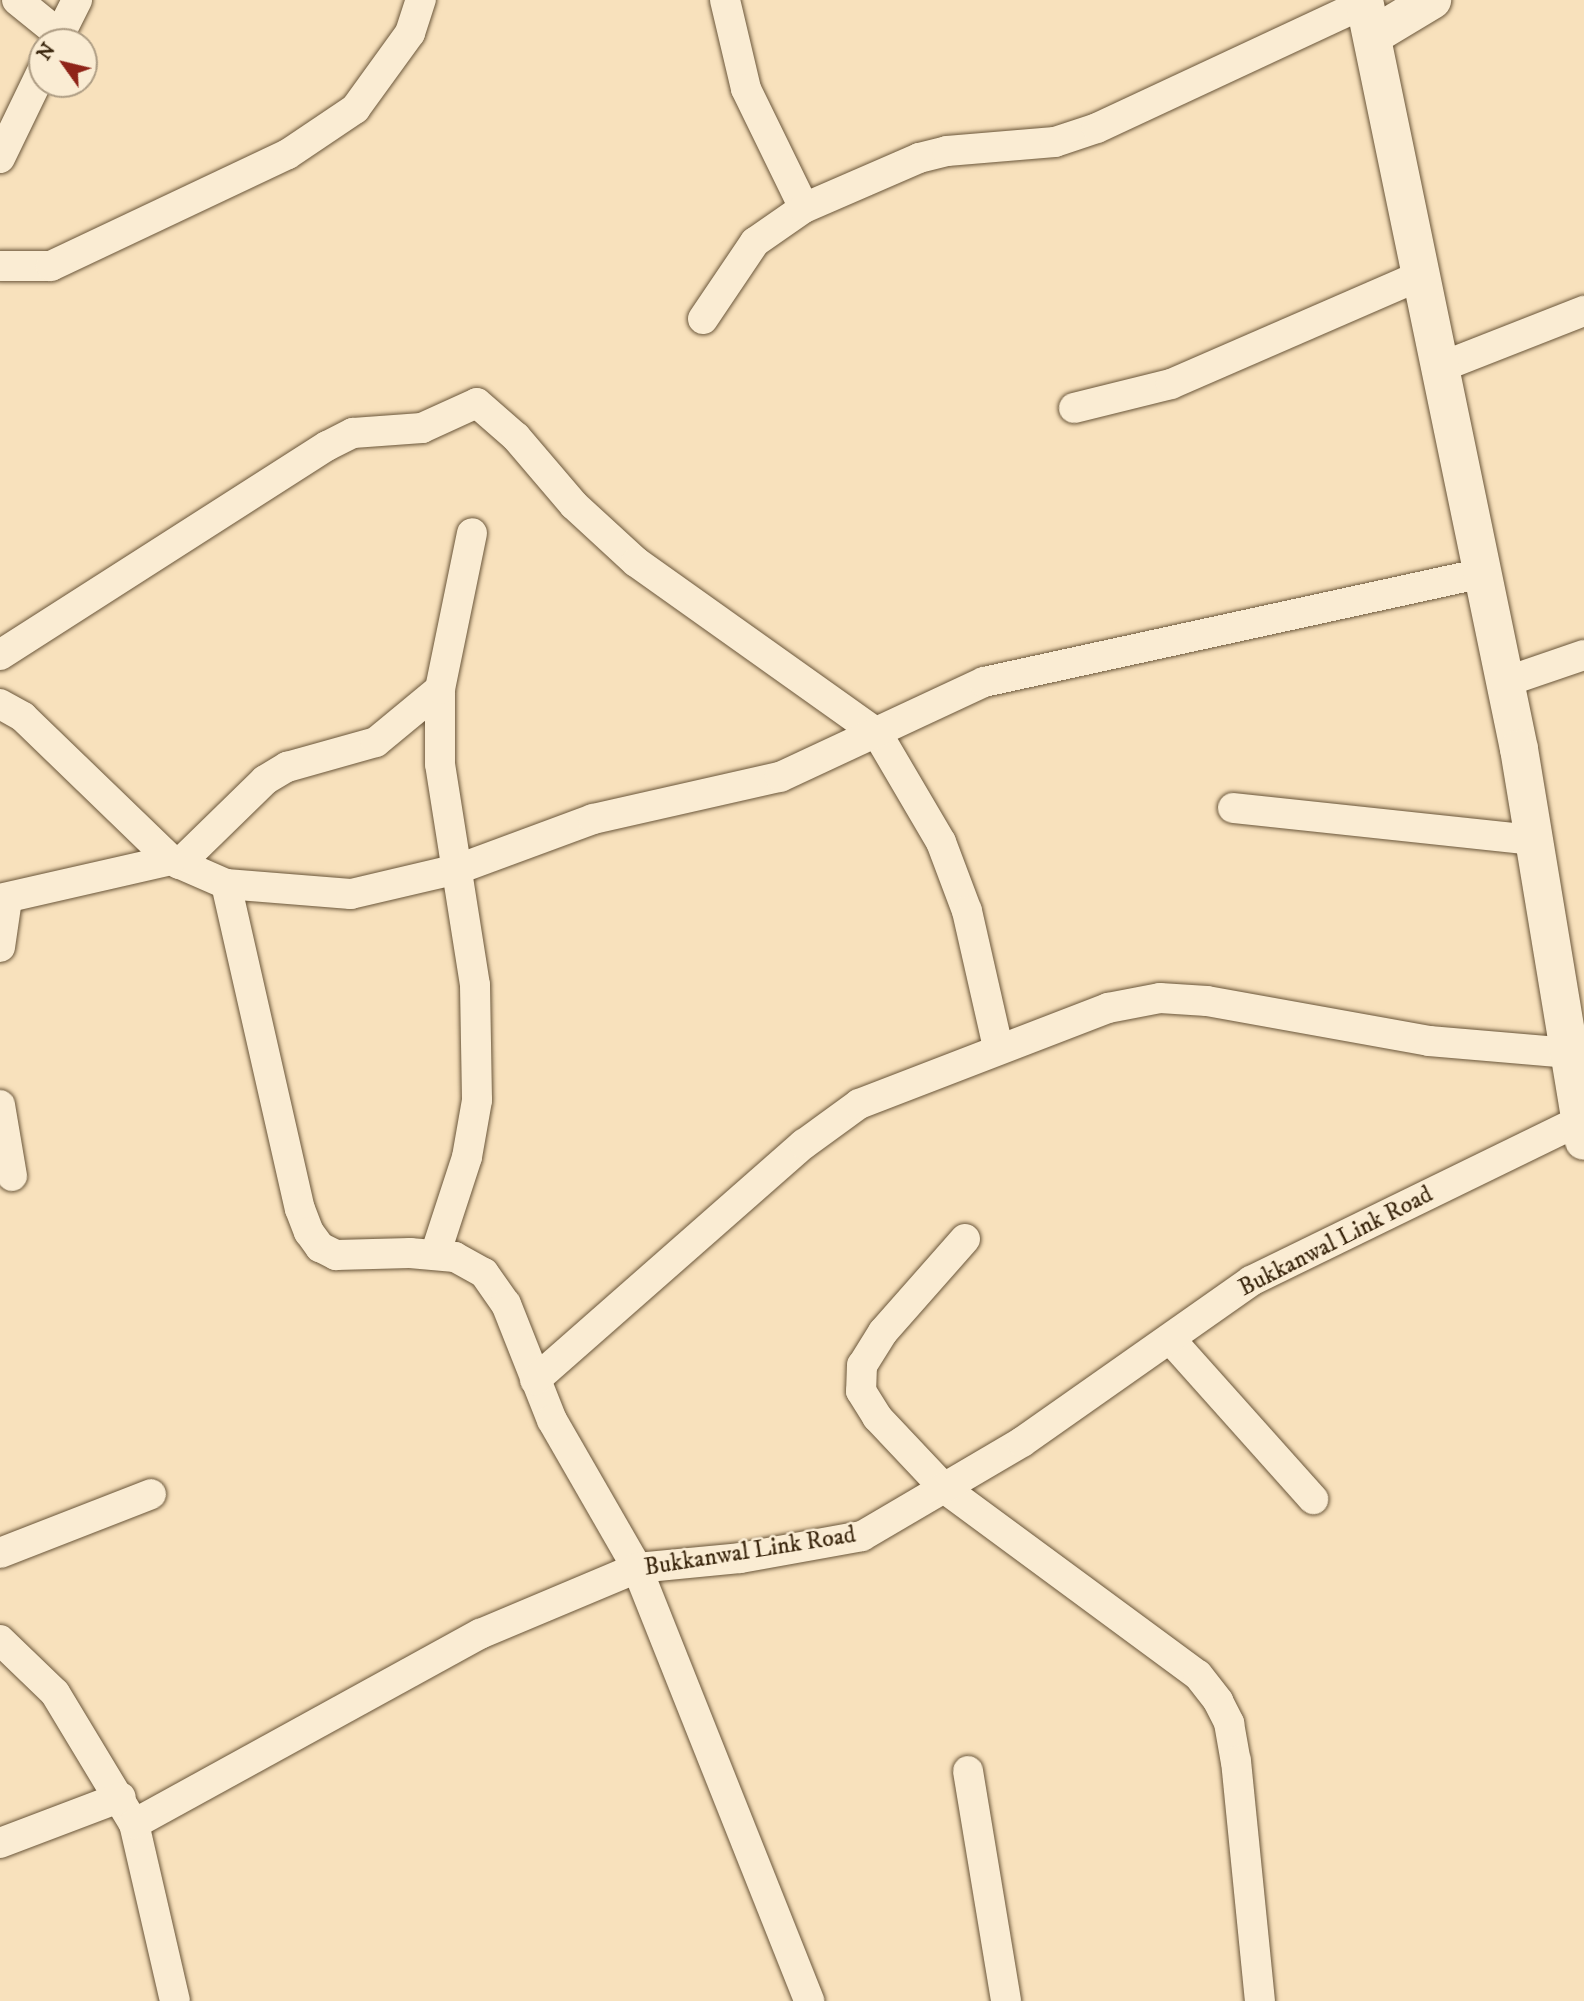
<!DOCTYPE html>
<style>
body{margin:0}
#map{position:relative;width:1584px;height:2001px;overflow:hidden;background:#f8e1bc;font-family:"IM FELL DW Pica",serif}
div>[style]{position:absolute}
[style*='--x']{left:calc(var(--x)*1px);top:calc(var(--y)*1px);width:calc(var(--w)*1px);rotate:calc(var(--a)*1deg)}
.roads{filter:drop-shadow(0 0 2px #6a563a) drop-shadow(0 0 2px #6a563a)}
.street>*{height:30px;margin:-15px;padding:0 15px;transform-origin:15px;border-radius:15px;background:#faecd3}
.secondary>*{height:38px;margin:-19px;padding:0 19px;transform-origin:19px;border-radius:19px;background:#faecd3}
span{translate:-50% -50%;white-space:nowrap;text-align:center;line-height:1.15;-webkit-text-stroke:5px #faecd3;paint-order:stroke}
.street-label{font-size:24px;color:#3b270e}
.north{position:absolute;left:28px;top:28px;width:70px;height:70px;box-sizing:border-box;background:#faecd3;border:2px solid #ae9d84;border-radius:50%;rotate:304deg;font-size:19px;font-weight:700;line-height:28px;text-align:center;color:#3b270e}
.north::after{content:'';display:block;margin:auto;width:24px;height:32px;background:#8f2418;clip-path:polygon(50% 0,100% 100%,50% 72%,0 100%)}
</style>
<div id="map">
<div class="roads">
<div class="street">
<div style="--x:17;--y:0;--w:55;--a:39.1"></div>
<div style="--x:725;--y:0;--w:91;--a:76.7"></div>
<div style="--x:746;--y:89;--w:132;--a:64"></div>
<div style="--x:56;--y:42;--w:47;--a:-63.4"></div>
<div style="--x:0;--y:158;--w:97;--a:-64.2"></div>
<div style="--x:0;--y:266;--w:51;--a:0"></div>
<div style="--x:51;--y:266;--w:262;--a:-25.3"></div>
<div style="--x:288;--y:154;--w:81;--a:-33.9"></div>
<div style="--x:355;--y:109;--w:94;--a:-54.1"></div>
<div style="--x:410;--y:33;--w:35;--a:-72"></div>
<div style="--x:703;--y:319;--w:93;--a:-56"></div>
<div style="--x:755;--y:242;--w:60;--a:-34.8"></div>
<div style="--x:804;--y:208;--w:125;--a:-23.5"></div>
<div style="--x:919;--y:158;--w:29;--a:-14"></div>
<div style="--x:947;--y:151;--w:108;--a:-4.8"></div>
<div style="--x:1055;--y:142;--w:44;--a:-18.4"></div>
<div style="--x:1097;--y:128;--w:296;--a:-25"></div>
<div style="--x:1441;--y:367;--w:154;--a:-21.4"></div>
<div style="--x:1074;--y:408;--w:100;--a:-13.9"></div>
<div style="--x:1171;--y:384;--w:274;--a:-23.5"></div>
<div style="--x:0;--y:655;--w:388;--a:-32.6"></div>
<div style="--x:327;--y:446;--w:29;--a:-27"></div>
<div style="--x:353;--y:433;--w:69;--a:-4.1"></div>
<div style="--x:422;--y:428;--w:60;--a:-24.4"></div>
<div style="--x:477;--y:403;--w:52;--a:41.1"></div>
<div style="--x:516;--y:437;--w:89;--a:49.5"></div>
<div style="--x:574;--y:505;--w:84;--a:42.6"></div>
<div style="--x:636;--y:562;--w:296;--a:35.4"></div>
<div style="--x:877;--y:733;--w:126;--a:59.6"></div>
<div style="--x:941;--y:842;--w:74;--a:69.4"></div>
<div style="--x:967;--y:911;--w:140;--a:77.2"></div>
<div style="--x:1505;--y:682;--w:83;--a:-18.9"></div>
<div style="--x:0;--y:704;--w:26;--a:29"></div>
<div style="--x:23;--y:717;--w:206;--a:44"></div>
<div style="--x:171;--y:860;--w:60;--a:23.6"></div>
<div style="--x:226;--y:884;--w:125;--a:4.6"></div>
<div style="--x:351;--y:894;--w:110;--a:-13.2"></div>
<div style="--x:458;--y:869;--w:144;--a:-20.3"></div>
<div style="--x:593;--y:819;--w:192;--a:-12.7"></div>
<div style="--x:780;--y:777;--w:225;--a:-25"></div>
<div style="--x:984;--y:682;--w:511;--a:-12.32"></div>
<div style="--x:1233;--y:808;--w:302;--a:6.1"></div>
<div style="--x:179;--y:864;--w:120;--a:-44.3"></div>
<div style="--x:265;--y:780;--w:26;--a:-31"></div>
<div style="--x:287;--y:767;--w:92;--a:-15.7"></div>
<div style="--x:376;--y:742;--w:83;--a:-39.6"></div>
<div style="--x:226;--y:884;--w:333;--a:77.2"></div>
<div style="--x:300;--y:1209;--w:25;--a:69"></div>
<div style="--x:309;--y:1232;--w:19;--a:54"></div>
<div style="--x:320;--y:1247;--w:18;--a:27"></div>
<div style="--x:336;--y:1255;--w:74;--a:-1.5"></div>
<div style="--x:410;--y:1253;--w:45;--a:5.1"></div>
<div style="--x:455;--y:1257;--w:33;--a:29"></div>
<div style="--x:484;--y:1273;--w:38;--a:55"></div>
<div style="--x:506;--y:1304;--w:125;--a:68.4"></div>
<div style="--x:552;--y:1420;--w:171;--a:60.1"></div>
<div style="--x:637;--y:1568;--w:466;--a:68.3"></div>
<div style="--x:0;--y:899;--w:175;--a:-12.8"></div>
<div style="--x:0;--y:947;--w:49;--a:-81.7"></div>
<div style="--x:0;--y:1105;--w:72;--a:80.4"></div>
<div style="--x:965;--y:1239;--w:124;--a:131.4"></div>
<div style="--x:883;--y:1332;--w:39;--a:122"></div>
<div style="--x:862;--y:1365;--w:26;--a:92"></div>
<div style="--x:861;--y:1391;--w:31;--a:58"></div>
<div style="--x:877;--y:1417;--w:98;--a:46.7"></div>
<div style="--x:944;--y:1488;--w:315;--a:36.4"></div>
<div style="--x:1198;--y:1675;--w:33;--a:52"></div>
<div style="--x:1218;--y:1701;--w:25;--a:63"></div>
<div style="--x:1229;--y:1723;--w:39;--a:80"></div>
<div style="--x:1236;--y:1761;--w:241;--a:84.3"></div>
<div style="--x:435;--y:1255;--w:103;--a:-71.9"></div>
<div style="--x:467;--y:1157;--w:58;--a:-80"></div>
<div style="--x:477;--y:1100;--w:115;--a:-91"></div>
<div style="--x:475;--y:985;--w:224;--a:-99"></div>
<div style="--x:440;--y:764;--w:75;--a:-90"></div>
<div style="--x:440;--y:689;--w:159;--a:-78.4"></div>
<div style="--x:1170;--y:1339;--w:215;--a:48.2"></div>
<div style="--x:535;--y:1380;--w:358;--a:-41.3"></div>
<div style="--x:804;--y:1144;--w:68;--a:-36"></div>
<div style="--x:859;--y:1104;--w:267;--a:-21.1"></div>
<div style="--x:1108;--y:1008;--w:53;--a:-10.9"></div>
<div style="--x:1160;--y:998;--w:47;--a:3.7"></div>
<div style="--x:1207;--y:1001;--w:226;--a:10.2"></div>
<div style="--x:1429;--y:1041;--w:141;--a:4.9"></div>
<div style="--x:0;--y:1553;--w:162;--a:-21.3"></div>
<div style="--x:0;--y:1640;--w:76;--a:43.9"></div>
<div style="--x:55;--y:1693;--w:153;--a:58.9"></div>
<div style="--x:968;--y:1771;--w:233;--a:80.6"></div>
<div style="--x:0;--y:1843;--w:129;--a:-20.8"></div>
<div style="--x:175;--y:2001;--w:182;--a:-103"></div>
<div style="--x:134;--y:1824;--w:395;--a:-28.8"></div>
<div style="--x:480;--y:1634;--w:170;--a:-22.8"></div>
<div style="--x:637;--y:1568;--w:103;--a:-5.5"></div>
<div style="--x:740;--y:1558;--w:124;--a:-10.2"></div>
<div style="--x:862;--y:1536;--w:186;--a:-30.4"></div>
<div style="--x:1022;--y:1442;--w:280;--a:-35.1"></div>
<div style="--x:1251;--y:1281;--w:367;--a:-26"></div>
</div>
<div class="secondary">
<div style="--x:1364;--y:0;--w:765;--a:78.31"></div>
<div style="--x:1519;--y:749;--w:397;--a:80.6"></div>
<div style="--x:1374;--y:35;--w:68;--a:-31.1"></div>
</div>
</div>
<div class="street-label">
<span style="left:1336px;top:1242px;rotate:-27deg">Bukkanwal Link Road</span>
<span style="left:750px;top:1552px;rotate:-9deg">Bukkanwal Link Road</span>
</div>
<div class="north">N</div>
</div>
